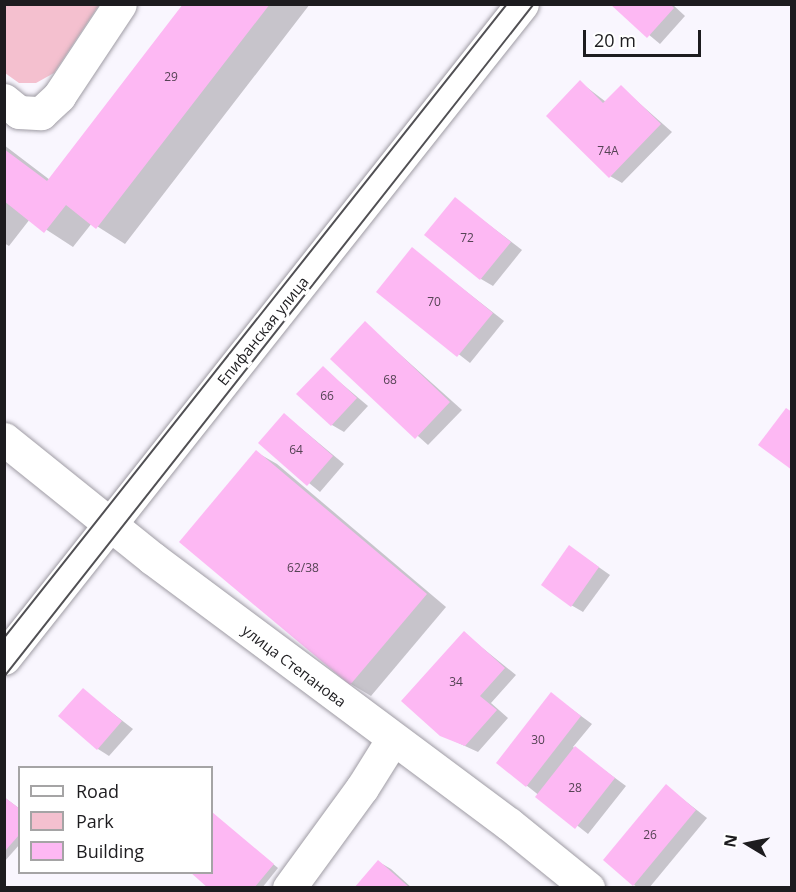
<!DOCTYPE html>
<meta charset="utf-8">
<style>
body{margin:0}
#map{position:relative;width:796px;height:892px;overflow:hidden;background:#f9f6fe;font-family:"Open Sans",sans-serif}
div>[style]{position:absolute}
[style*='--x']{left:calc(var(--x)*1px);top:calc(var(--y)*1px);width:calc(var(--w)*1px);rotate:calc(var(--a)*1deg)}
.green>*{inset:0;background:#f4c0cf}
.shadow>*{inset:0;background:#0003}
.building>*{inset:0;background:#fdb8f3}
.roads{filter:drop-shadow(0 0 2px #9f9ca4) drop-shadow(0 0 2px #9f9ca4)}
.minor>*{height:33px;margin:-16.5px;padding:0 16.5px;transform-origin:16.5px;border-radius:16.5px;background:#fff}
.tram>*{height:1.5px;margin:-0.75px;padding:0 0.75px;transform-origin:0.75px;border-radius:0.75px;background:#515054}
span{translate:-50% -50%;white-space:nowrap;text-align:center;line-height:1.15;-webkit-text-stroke:6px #fff;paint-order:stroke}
.number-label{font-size:12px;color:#554354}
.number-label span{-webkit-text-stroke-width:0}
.street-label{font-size:15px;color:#1d1c1f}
.frame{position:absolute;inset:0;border:6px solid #1d1c1f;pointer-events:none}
.legend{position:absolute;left:18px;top:766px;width:195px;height:108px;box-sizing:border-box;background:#fff;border:2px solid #a5a4a5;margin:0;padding:8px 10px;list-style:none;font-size:18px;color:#1d1c1f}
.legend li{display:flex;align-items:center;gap:12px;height:30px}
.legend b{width:30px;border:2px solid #a5a4a5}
.north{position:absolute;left:718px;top:814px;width:60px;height:60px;-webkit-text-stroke:4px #fff;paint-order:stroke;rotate:280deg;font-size:16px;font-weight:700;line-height:24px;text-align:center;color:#1d1c1f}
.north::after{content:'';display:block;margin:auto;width:21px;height:27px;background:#1d1c1f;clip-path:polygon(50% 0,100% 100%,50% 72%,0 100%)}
.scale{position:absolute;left:583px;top:30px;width:118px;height:27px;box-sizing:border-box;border:3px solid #1d1c1f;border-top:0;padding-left:8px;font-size:18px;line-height:21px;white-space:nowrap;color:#1d1c1f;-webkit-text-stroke:4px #fff;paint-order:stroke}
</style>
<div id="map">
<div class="green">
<div style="clip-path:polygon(5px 4px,99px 4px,99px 5px,54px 73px,36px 83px,19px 83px,5px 73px)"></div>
</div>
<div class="shadow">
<div style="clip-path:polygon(185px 4px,310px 4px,125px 244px,92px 223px,73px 247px,30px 219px,9px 246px,4px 243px,4px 145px,50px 180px)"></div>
<div style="clip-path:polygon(612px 4px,672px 4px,685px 16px,660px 44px)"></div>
<div style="clip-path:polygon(580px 82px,606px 102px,621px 87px,672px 132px,622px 183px,610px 176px)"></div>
<div style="clip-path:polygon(455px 199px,522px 250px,493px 286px,481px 279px)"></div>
<div style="clip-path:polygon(412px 249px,504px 321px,470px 363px,378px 291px)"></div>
<div style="clip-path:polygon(365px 323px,462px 410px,428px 445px,332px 359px)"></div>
<div style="clip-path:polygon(323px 368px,368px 406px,344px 432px,332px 425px)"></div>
<div style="clip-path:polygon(285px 415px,344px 464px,320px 492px,260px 443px)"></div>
<div style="clip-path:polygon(256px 452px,277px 464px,446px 607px,371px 696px,351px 684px)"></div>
<div style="clip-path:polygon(570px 547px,610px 575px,583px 612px,571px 605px)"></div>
<div style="clip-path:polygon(464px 633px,516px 675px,491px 703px,508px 718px,478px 752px,441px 735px)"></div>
<div style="clip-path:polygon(83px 690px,133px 729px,109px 756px,98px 749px)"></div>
<div style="clip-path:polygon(551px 694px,592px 724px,573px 747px,626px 786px,588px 834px,526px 785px)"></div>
<div style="clip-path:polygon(666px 786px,707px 818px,649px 888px,639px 888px,634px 885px)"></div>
<div style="clip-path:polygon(4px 797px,20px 809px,20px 844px,4px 862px)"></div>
<div style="clip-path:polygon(212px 814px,278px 868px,262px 888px,210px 888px)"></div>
<div style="clip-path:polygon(379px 862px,391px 869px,412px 888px,356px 888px)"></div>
</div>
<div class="building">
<div style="clip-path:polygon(183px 4px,270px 4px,96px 229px,66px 205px,44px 233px,4px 201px,4px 149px,47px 181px)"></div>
<div style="clip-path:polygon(610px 4px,670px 4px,674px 8px,647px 38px)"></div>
<div style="clip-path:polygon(580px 80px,603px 103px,621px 85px,661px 124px,609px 178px,546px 116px)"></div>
<div style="clip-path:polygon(455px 197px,511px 242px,480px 280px,424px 235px)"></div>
<div style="clip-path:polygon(412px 247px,493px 313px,457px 357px,376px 292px)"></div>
<div style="clip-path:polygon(365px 321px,450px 402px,415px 439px,330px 359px)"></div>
<div style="clip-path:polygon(323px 366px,357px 398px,331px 426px,296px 394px)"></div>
<div style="clip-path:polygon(786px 408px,792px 412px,792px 470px,758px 445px)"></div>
<div style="clip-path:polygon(284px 413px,333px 456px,307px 486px,258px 443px)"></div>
<div style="clip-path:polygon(256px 450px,427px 594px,350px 685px,179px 542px)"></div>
<div style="clip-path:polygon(569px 545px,599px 567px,571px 607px,541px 585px)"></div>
<div style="clip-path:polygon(464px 631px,505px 668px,480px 696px,497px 710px,465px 746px,440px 736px,401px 701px)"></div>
<div style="clip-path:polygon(83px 688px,122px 721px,97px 750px,58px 716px)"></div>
<div style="clip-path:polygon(551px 692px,581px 716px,526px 787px,496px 763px)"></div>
<div style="clip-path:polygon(575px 746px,615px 778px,575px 829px,535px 797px)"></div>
<div style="clip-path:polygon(666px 784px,696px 810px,633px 886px,603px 860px)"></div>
<div style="clip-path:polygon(4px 797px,20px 809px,20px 834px,4px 852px)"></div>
<div style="clip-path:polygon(212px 812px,274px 864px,254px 888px,208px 888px,190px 872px,212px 872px)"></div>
<div style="clip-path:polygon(378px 860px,410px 888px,354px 888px)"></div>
</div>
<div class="roads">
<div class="minor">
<div style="--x:4;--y:100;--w:19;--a:39"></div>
<div style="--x:19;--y:112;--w:22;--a:3"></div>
<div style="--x:41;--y:113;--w:25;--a:-43"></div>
<div style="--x:59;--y:96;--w:110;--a:-56.5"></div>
<div style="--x:4;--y:439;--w:190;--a:38.8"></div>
<div style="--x:152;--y:558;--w:445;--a:36.7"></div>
<div style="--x:509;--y:824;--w:102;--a:39"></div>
<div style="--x:4;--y:658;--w:834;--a:-51.62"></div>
<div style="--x:289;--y:888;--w:124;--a:-53.9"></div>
<div style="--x:362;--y:788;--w:57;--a:-58"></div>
</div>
</div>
<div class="tram">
<div style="--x:4;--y:638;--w:809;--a:-51.57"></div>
<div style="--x:4;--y:677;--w:857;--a:-51.78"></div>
</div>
<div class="number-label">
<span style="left:171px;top:77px">29</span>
<span style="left:608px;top:151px">74А</span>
<span style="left:467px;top:238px">72</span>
<span style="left:434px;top:302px">70</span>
<span style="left:390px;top:380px">68</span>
<span style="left:327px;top:396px">66</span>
<span style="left:296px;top:450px">64</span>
<span style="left:303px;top:568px">62/38</span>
<span style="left:456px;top:682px">34</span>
<span style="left:538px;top:740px">30</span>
<span style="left:575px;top:788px">28</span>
<span style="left:650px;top:835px">26</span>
</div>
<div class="street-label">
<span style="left:263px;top:331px;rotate:-51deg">Епифанская улица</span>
<span style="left:294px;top:666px;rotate:37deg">улица Степанова</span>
</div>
<div class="frame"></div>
<ul class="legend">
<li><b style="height:8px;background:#fff"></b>Road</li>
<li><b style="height:16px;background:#f4c0cf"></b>Park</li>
<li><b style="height:16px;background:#fdb8f3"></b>Building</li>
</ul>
<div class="north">N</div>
<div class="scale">20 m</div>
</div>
